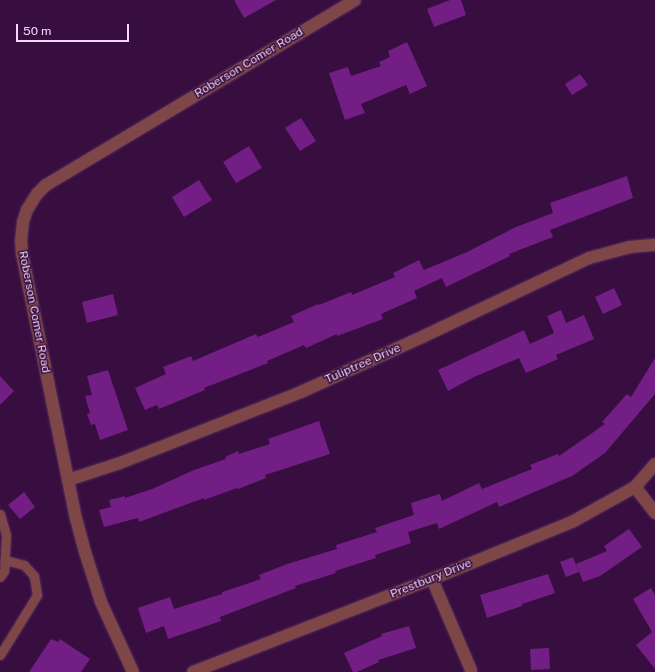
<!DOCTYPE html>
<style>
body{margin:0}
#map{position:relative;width:655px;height:672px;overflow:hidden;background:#380e41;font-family:"Public Sans",sans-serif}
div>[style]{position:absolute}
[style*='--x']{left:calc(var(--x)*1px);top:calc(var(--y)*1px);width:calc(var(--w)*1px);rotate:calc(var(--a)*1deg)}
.building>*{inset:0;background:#721e84}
.roads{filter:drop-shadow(0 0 1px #562e5e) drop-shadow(0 0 1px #562e5e)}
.lane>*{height:9px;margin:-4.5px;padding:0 4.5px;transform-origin:4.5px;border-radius:4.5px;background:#7e4647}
.street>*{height:12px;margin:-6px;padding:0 6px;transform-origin:6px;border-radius:6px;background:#7e4647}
span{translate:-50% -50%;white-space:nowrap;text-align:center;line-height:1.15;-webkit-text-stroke:3px #380e41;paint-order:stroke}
.street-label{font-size:12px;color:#f1d8f7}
.scale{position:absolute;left:16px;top:24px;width:113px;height:18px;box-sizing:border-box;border:2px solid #f1d8f7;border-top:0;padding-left:5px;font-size:12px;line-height:14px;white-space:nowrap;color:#f1d8f7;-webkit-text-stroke:3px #380e41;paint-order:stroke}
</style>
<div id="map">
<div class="building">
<div style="clip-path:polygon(234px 0,276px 0,244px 18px)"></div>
<div style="clip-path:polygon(450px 0,461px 0,466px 15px,434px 27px,427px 9px)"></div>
<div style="clip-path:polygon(407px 42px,427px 86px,410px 94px,406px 85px,361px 104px,365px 113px,345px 120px,329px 73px,348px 67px,351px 76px,381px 66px,379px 62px,390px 57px,388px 51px)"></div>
<div style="clip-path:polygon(580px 74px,588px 85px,572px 95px,565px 84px)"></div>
<div style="clip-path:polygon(301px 118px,316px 141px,300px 151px,285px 128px)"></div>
<div style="clip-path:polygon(249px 146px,262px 168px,236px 183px,223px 162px)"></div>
<div style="clip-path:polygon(627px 176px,633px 198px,550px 230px,553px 237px,509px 254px,510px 256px,446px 287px,442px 278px,414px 291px,417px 298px,381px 314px,383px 319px,337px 336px,337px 334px,306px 348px,304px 345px,267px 361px,268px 363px,204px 388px,205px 390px,159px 409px,157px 405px,145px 410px,135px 388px,166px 374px,163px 367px,191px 356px,193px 361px,256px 334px,258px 337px,294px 322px,291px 316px,318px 304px,319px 305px,351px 292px,352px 295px,395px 277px,393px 273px,419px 260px,424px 270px,467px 252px,516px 227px,553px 213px,550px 203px)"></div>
<div style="clip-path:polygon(199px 180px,212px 200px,184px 217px,172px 197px)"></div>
<div style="clip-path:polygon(614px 288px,622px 305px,603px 314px,595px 297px)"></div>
<div style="clip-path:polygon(113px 294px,118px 315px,87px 323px,82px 302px)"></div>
<div style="clip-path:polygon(561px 310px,566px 323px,584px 315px,594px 339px,556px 355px,558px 359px,526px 373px,519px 358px,474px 377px,448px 391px,438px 370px,524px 330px,530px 344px,554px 333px,547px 316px)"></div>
<div style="clip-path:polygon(655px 358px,655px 394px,605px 453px,572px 476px,499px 507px,497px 502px,439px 529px,437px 523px,408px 532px,411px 543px,375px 555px,376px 558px,335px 571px,336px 573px,295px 586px,296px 588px,220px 617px,221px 621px,168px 639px,164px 626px,146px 633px,138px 608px,170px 597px,174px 609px,222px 594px,222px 592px,261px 579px,259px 575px,287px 564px,337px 549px,336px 545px,377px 532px,375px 528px,414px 515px,411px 503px,440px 494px,442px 501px,479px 483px,482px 489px,532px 469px,530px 465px,558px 454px,559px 456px,605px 424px,602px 422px,627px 394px,631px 397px)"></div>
<div style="clip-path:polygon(108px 370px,128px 430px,100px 440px,95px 424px,91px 425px,87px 414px,90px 413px,85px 396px,92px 395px,87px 376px)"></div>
<div style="clip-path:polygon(0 376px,14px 391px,0 405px)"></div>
<div style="clip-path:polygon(319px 421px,330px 454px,265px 475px,266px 478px,238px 489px,237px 488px,204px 500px,204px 498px,139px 522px,138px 518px,104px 527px,99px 510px,111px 507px,109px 500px,125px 496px,125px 498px,152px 489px,194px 470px,226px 459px,225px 457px,238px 451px,239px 454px,270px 444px,268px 439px)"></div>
<div style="clip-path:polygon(24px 492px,35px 507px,20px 519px,8px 505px)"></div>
<div style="clip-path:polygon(629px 529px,642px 547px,600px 576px,583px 582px,576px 564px,607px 551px,604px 546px)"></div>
<div style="clip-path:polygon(573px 557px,579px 572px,566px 577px,560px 562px)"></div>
<div style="clip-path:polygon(548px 574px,555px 593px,522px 604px,522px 606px,487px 618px,480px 595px)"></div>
<div style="clip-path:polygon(651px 588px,655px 595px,655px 669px,636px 645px,652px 632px,633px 599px)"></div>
<div style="clip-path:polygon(409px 626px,416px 648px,378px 660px,379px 662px,357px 672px,353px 672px,344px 653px,382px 636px,381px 634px)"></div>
<div style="clip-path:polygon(51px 639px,58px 642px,60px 639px,90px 659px,81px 672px,29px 672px)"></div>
<div style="clip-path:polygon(549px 648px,550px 669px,531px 670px,530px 649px)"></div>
</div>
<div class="roads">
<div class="lane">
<div style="--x:0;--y:514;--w:22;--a:74"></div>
<div style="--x:6;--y:535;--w:36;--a:93"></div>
<div style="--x:4;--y:571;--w:7;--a:124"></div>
<div style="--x:0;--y:655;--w:70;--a:-58.3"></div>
<div style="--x:37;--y:595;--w:19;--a:-99"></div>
<div style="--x:34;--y:576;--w:15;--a:-132"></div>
<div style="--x:24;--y:565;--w:20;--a:-165"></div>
</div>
<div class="street">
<div style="--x:68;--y:480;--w:55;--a:-18.1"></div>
<div style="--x:120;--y:463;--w:194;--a:-21.4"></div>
<div style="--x:301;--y:392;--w:133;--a:-24.4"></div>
<div style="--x:422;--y:337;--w:185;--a:-25.3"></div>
<div style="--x:589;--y:258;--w:42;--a:-15"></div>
<div style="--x:630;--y:247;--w:25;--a:-5"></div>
<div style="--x:635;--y:487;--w:33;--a:52"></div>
<div style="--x:432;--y:579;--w:99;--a:66.8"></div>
<div style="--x:133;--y:672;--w:77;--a:-114.6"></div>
<div style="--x:101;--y:602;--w:52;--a:-107.7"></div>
<div style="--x:85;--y:552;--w:34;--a:-105"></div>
<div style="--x:76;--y:519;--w:270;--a:-101.5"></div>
<div style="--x:22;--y:254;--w:13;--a:-94"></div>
<div style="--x:21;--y:241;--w:19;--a:-84"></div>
<div style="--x:23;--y:222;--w:13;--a:-72"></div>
<div style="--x:27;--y:210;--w:19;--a:-58"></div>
<div style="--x:37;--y:194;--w:13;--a:-45"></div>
<div style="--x:46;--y:185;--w:360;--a:-30.9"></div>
<div style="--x:193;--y:672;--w:256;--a:-21.3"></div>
<div style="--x:432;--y:579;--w:151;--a:-22.2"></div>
<div style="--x:572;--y:522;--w:72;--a:-29.1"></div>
<div style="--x:635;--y:487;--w:30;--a:-49"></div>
</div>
</div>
<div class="street-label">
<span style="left:249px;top:63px;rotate:-31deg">Roberson Comer Road</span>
<span style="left:34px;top:312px;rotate:79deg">Roberson Comer Road</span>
<span style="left:363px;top:364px;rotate:-24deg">Tuliptree Drive</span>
<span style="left:431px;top:579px;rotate:-22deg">Prestbury Drive</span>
</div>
<div class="scale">50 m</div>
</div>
